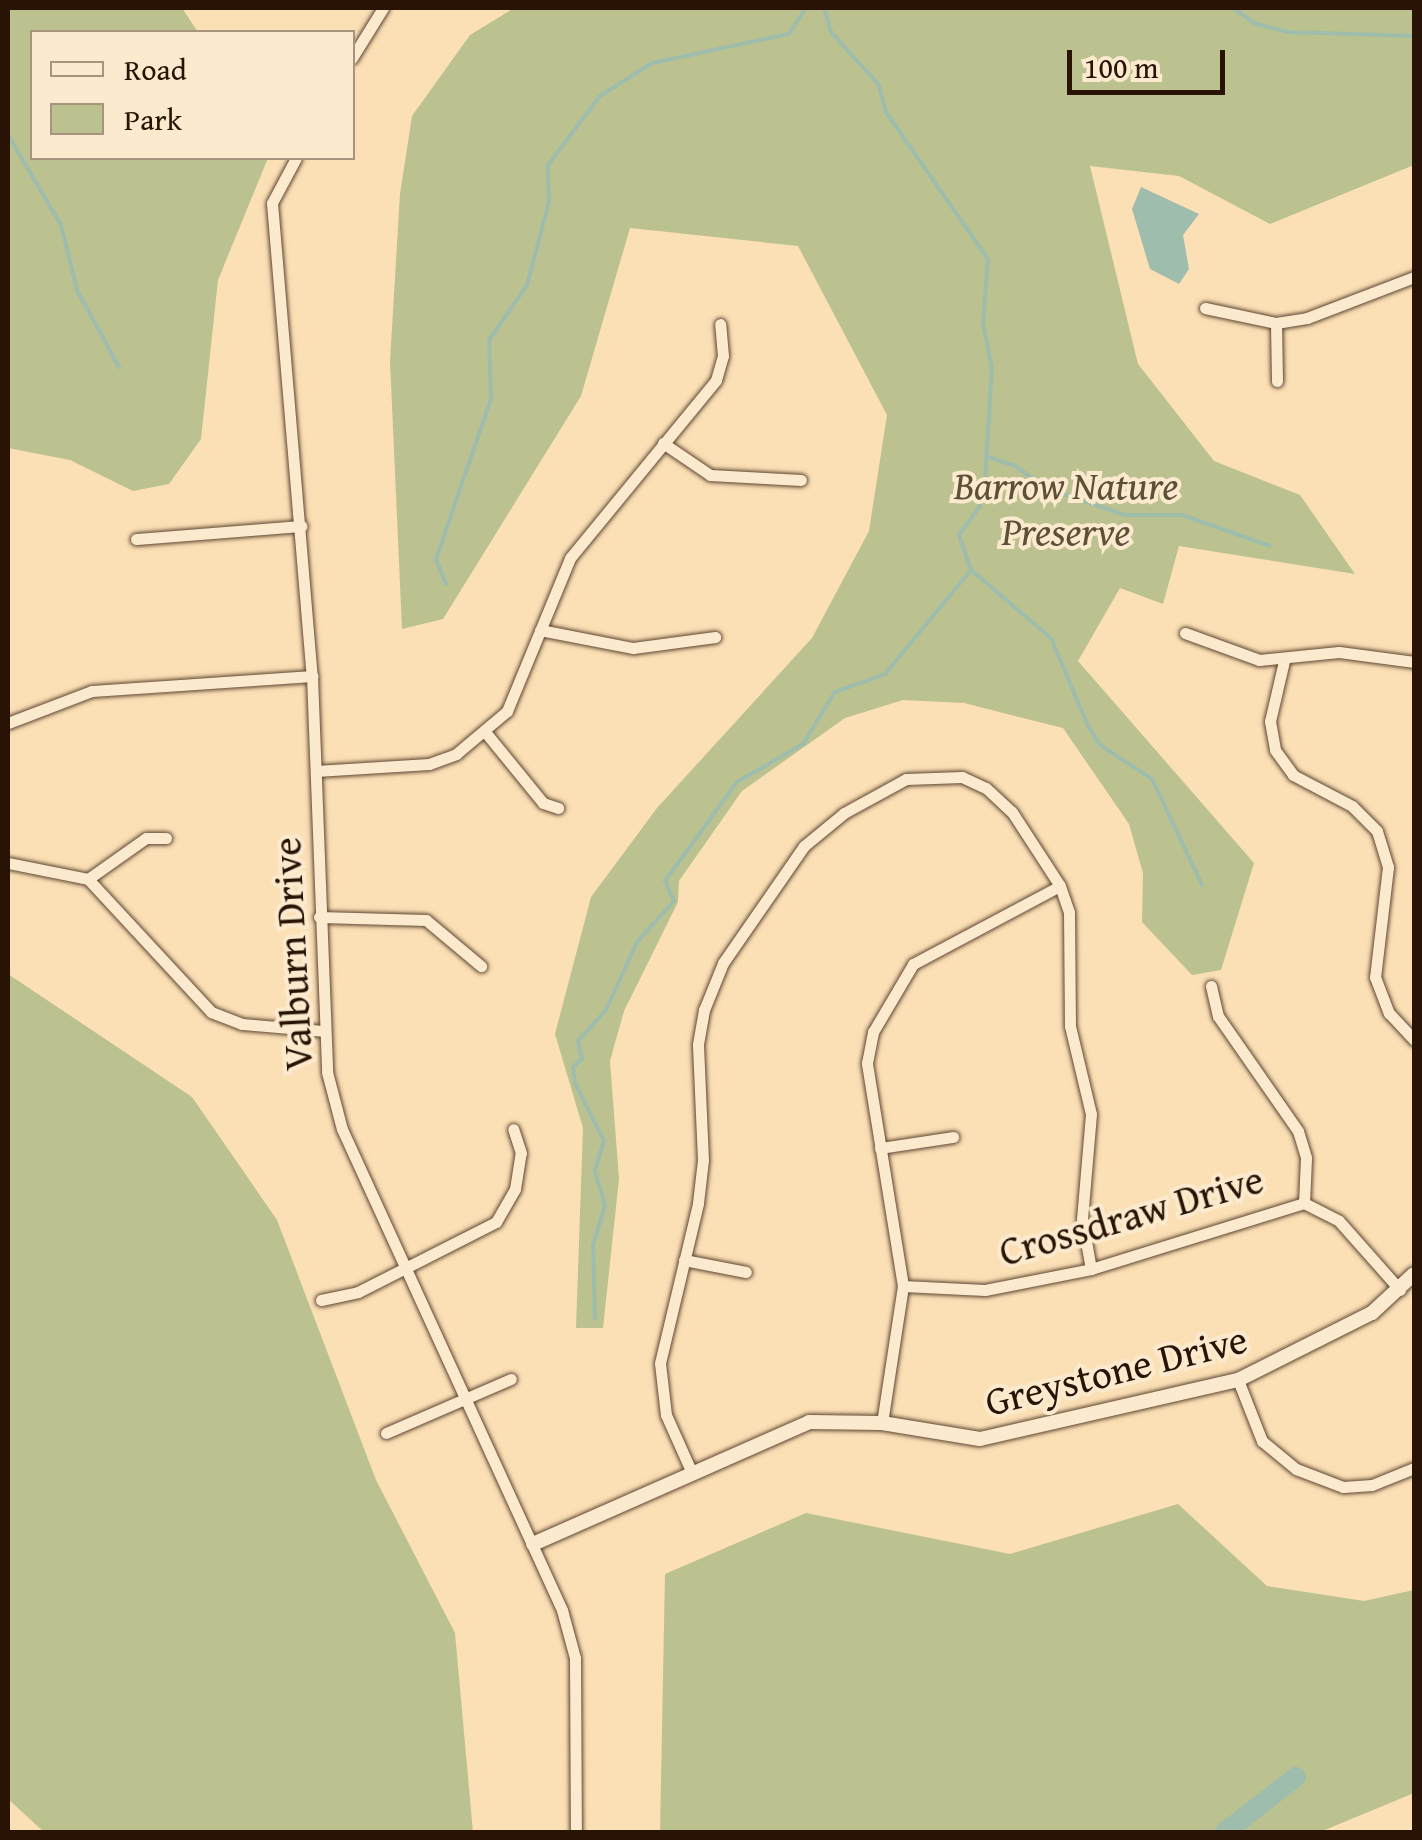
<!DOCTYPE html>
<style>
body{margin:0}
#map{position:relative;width:1422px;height:1840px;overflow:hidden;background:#fbdfb5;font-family:"Gentium Book Plus",serif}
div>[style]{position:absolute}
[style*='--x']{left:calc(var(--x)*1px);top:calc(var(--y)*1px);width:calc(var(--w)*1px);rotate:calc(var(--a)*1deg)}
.green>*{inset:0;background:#bbc290}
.water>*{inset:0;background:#9fbdad}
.stream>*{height:4px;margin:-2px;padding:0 2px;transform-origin:2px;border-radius:2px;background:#9fbdad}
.river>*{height:20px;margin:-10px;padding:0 10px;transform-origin:10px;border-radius:10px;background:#9fbdad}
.roads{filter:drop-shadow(0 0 2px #5e4631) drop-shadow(0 0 2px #5e4631)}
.minor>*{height:11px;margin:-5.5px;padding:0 5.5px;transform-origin:5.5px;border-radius:5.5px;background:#fceacf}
.tertiary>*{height:14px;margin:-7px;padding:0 7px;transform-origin:7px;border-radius:7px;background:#fceacf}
span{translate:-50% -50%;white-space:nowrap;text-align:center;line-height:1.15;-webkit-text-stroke:8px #fceacf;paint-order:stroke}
.park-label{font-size:40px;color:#5c5036;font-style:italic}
.street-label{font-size:40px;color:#291305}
.frame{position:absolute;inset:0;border:10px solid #291305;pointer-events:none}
.legend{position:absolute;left:30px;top:30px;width:325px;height:130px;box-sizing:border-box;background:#fceacf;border:2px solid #a8947e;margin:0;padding:12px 18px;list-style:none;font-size:30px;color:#291305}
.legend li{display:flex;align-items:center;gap:20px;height:50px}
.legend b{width:50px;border:2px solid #a8947e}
.scale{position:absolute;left:1067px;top:50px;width:158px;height:45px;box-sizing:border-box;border:5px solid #291305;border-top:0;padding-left:12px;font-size:30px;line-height:35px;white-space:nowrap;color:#291305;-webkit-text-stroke:8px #fceacf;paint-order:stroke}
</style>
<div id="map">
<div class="green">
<div style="clip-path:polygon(8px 8px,182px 8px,198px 32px,32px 32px,32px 158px,268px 158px,218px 280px,201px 439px,169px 484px,133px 491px,70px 460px,8px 448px)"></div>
<div style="clip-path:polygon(514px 8px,1414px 8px,1414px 165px,1270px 224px,1179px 176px,1090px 166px,1138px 364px,1214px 461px,1300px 495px,1355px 574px,1179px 546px,1163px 604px,1120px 588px,1078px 661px,1254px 863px,1221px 970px,1192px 975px,1142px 922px,1143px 873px,1129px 824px,1063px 728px,964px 703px,903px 700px,845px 718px,742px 791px,679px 881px,678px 902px,624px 1011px,610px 1061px,619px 1179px,603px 1328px,576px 1328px,583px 1128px,555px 1034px,591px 897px,657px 808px,812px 638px,869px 531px,887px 415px,798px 246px,630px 228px,581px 396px,443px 619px,402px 629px,390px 361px,400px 194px,412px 116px,470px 35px)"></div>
<div style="clip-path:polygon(8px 974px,192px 1097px,277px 1220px,376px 1480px,455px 1633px,473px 1832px,44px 1832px,8px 1799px)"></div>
<div style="clip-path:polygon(1178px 1504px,1267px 1586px,1364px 1601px,1414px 1590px,1414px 1793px,1320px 1832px,660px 1832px,665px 1574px,806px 1513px,1010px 1554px)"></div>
</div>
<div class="water">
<div style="clip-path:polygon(1141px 187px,1199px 214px,1183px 235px,1189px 269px,1179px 284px,1150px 269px,1132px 209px)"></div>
</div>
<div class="stream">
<div style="--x:1233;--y:8;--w:28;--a:35"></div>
<div style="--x:1256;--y:24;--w:33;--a:14"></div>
<div style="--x:1288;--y:32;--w:126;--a:1.8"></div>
<div style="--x:8;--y:135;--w:104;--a:59.5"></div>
<div style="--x:61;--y:225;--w:67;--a:76.2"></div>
<div style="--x:77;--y:290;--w:88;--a:61.4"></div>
<div style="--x:985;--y:456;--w:32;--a:18"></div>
<div style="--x:1015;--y:466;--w:38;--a:35"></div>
<div style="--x:1046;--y:488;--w:83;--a:18.9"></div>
<div style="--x:1125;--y:515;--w:57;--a:0"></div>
<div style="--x:1182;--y:515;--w:93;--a:19.4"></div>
<div style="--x:971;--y:570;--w:105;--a:40.4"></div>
<div style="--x:1051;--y:638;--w:95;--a:67.2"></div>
<div style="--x:1088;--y:726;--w:22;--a:58"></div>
<div style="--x:1100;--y:745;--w:62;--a:33.2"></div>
<div style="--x:1152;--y:779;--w:117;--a:64.7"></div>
<div style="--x:446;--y:584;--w:27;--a:-112"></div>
<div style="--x:436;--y:559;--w:169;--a:-71"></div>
<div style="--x:491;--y:399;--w:59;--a:-91.9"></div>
<div style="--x:489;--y:340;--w:67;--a:-55.4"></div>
<div style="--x:527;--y:285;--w:86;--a:-75.2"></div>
<div style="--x:549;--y:202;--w:37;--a:-92"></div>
<div style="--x:548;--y:165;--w:86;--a:-53"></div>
<div style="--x:600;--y:96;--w:62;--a:-32.4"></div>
<div style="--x:652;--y:63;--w:140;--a:-12"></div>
<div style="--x:789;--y:34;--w:31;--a:-57"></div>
<div style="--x:595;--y:1319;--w:74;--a:-91.5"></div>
<div style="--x:593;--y:1245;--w:41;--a:-72.9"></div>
<div style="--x:605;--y:1206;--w:37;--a:-106"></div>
<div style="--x:595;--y:1170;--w:30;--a:-73"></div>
<div style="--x:604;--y:1141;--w:65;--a:-116.6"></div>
<div style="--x:575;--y:1083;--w:16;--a:-97"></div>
<div style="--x:573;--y:1067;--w:12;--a:-42"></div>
<div style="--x:582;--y:1059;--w:18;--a:-103"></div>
<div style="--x:578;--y:1041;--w:42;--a:-47.9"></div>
<div style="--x:606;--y:1010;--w:75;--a:-65.5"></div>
<div style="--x:637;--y:942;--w:55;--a:-47.9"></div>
<div style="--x:674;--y:901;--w:22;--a:-114"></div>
<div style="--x:665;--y:881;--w:122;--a:-54"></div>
<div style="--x:737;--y:782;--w:76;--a:-29.9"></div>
<div style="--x:803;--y:744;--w:61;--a:-58.4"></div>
<div style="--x:835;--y:692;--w:53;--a:-19.8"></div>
<div style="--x:885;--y:674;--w:135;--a:-50.4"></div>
<div style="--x:971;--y:570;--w:37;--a:-109"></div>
<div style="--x:959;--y:535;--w:36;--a:-54"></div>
<div style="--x:980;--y:506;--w:27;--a:-80"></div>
<div style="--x:985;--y:479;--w:110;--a:-86.4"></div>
<div style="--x:992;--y:369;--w:47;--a:-101.1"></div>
<div style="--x:983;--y:323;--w:64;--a:-85.5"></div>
<div style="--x:988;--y:259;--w:179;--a:-124.8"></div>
<div style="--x:886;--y:112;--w:28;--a:-105"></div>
<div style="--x:879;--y:85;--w:72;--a:-132.2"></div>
<div style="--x:831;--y:32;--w:25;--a:-106"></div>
</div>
<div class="river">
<div style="--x:1225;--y:1832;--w:90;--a:-37.8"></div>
</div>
<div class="roads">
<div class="minor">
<div style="--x:352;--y:58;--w:59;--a:-58.2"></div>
<div style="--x:296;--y:158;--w:51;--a:118.1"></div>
<div style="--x:272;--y:203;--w:475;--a:85.2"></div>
<div style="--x:312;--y:676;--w:396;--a:87.8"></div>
<div style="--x:327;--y:1072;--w:59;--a:75.3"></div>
<div style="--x:342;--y:1129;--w:529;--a:65.42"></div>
<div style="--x:562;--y:1610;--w:50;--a:74.8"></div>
<div style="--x:575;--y:1658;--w:174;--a:89.7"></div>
<div style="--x:1205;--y:308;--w:73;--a:11.9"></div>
<div style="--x:1276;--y:323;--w:31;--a:-9"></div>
<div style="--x:1307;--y:318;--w:115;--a:-21"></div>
<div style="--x:1276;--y:323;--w:58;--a:89"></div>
<div style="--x:663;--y:443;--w:57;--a:34.2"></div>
<div style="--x:710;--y:475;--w:91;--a:3.1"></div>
<div style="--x:136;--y:539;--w:166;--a:-4.5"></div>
<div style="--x:540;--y:630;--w:95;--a:11"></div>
<div style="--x:633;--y:648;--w:83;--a:-7.6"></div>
<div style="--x:1185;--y:633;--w:79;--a:20"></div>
<div style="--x:1259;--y:660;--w:80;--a:-5.7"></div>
<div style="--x:1339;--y:652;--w:76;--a:7.6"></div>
<div style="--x:1284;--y:661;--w:62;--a:103.1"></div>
<div style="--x:1270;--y:721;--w:29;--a:80"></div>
<div style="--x:1275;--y:750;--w:31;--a:54"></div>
<div style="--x:1293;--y:775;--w:67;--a:27.7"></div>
<div style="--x:1352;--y:806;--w:35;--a:45"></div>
<div style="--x:1377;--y:831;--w:38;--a:73"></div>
<div style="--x:1388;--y:867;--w:111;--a:96.7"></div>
<div style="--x:1375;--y:977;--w:39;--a:69"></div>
<div style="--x:1389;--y:1013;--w:37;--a:47"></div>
<div style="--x:8;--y:723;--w:90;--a:-20.9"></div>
<div style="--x:92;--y:691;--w:221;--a:-3.9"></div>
<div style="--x:486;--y:733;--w:90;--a:50.8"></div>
<div style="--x:543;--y:803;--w:16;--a:18"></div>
<div style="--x:316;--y:771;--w:113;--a:-3.5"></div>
<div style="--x:429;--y:764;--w:29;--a:-20"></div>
<div style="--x:456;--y:754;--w:67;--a:-40.1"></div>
<div style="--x:507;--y:711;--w:165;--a:-67.6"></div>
<div style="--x:570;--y:558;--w:230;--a:-50.6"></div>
<div style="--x:716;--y:380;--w:25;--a:-74"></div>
<div style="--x:723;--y:356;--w:32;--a:-95"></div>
<div style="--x:8;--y:863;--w:82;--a:11.3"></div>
<div style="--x:88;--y:879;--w:181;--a:47.2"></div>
<div style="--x:211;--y:1012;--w:33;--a:21"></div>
<div style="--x:242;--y:1024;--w:81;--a:4.9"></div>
<div style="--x:88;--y:879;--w:71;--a:-35.3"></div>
<div style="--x:146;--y:838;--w:20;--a:0"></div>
<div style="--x:319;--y:917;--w:107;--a:1.6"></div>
<div style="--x:426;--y:920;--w:72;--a:39.9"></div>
<div style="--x:1211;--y:986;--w:31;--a:77"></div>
<div style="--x:1218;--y:1016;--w:140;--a:55.2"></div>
<div style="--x:1298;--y:1131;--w:28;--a:73"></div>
<div style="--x:1306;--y:1158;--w:45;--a:92.5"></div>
<div style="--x:880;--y:1148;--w:74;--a:-8.6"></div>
<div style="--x:684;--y:1260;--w:63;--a:11"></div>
<div style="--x:903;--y:1286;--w:82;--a:2.8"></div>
<div style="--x:985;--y:1290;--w:108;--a:-11.2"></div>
<div style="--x:1091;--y:1269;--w:223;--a:-17.2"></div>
<div style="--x:1304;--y:1203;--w:39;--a:27"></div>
<div style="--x:1339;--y:1221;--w:92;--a:48.5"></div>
<div style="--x:321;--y:1300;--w:38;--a:-12"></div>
<div style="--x:358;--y:1292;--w:155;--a:-26.9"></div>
<div style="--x:496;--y:1222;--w:38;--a:-60"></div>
<div style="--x:515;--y:1189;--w:36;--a:-81"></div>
<div style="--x:521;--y:1153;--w:25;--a:-108"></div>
<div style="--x:1238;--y:1380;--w:66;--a:68.5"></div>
<div style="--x:1262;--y:1441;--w:44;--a:39.5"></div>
<div style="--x:1296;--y:1469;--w:50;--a:21"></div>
<div style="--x:1343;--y:1487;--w:29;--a:-4"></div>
<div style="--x:1372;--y:1485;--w:45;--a:-22"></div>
<div style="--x:882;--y:1423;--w:139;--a:-81.3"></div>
<div style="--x:903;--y:1286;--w:226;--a:-99.2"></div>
<div style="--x:867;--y:1063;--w:32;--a:-79"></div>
<div style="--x:873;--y:1032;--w:79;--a:-59.5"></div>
<div style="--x:913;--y:964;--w:166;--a:-28"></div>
<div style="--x:386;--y:1433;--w:136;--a:-23.4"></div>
<div style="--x:692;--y:1473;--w:64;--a:-114.1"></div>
<div style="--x:666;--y:1415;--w:52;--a:-96.6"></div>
<div style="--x:660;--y:1363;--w:164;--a:-76.6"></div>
<div style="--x:698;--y:1203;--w:43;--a:-83.4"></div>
<div style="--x:703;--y:1160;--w:116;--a:-92.5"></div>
<div style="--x:698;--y:1044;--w:35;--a:-80"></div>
<div style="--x:704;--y:1010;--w:51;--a:-68"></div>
<div style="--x:723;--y:963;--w:142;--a:-55.3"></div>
<div style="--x:804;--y:846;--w:52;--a:-39.5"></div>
<div style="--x:844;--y:813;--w:71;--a:-28.7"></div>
<div style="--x:906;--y:779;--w:56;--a:-2"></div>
<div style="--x:962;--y:777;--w:26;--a:25"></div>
<div style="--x:986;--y:788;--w:35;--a:43"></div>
<div style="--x:1012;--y:812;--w:88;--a:57"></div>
<div style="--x:1060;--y:886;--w:28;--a:71"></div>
<div style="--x:1069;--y:912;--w:114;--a:89.5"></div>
<div style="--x:1070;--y:1026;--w:90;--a:76.6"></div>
<div style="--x:1091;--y:1114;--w:105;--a:94.9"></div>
<div style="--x:1082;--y:1219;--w:51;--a:79.8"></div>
</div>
<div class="tertiary">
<div style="--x:533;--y:1544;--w:302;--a:-23.8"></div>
<div style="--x:809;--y:1422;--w:73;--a:0.8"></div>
<div style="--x:882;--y:1423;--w:99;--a:9.3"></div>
<div style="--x:980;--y:1439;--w:265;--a:-12.9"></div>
<div style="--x:1238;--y:1380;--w:150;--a:-26.6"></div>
<div style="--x:1372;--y:1313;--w:57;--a:-42.9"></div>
</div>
</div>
<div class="park-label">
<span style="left:1066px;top:508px">Barrow Nature<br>Preserve</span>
</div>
<div class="street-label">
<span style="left:292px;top:954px;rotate:-93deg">Valburn Drive</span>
<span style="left:1131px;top:1215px;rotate:-16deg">Crossdraw Drive</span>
<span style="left:1116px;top:1370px;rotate:-14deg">Greystone Drive</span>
</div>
<div class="frame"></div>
<ul class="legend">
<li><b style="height:12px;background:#fceacf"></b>Road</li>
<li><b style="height:28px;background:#bbc290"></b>Park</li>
</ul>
<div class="scale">100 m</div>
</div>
